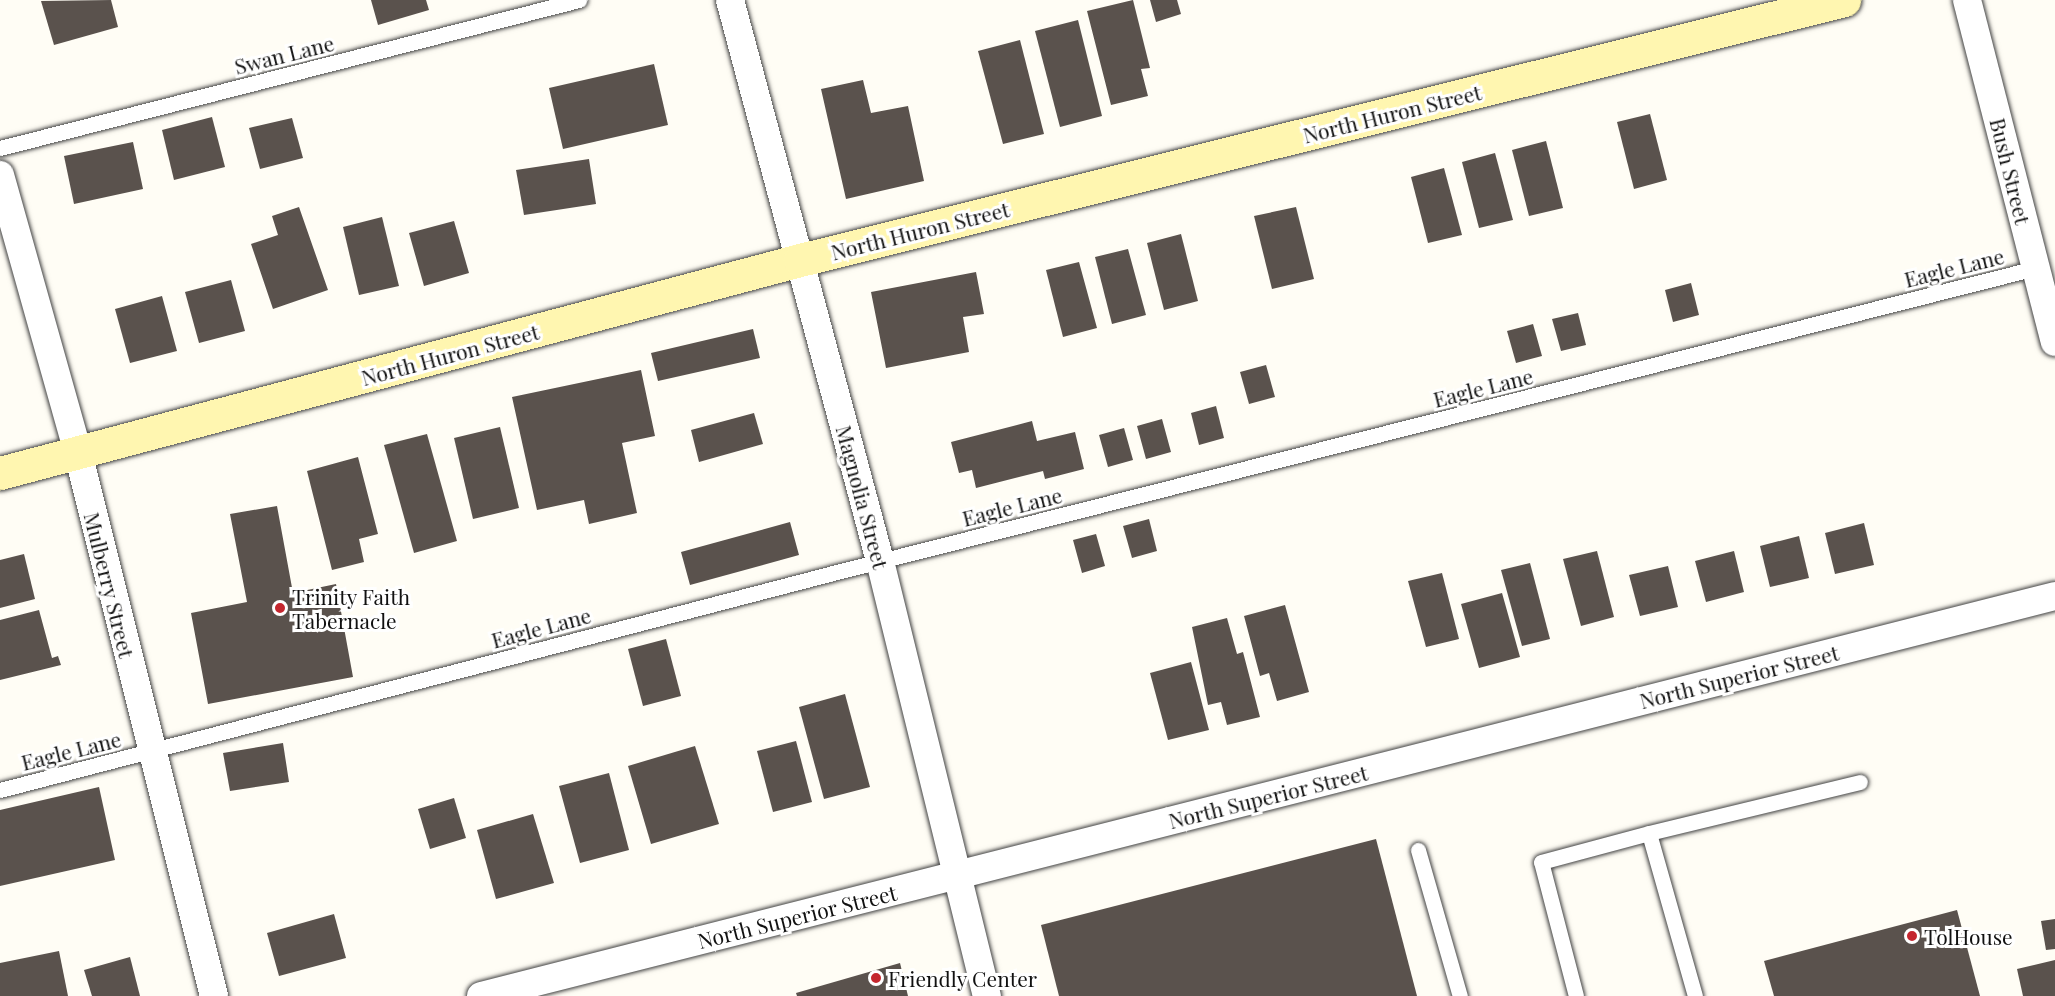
<!DOCTYPE html>
<style>
body{margin:0}
#map{position:relative;width:2055px;height:996px;overflow:hidden;background:#fffdf5;font-family:"Playfair Display",serif}
div>[style]{position:absolute}
[style*='--x']{left:calc(var(--x)*1px);top:calc(var(--y)*1px);width:calc(var(--w)*1px);rotate:calc(var(--a)*1deg)}
.building>*{inset:0;background:#5a524d}
.roads{filter:drop-shadow(0 0 2px #444) drop-shadow(0 0 2px #444)}
.lane>*{height:15px;margin:-7.5px;padding:0 7.5px;transform-origin:7.5px;border-radius:7.5px;background:#fff}
.street>*{height:28px;margin:-14px;padding:0 14px;transform-origin:14px;border-radius:14px;background:#fff}
.secondary>*{height:33px;margin:-16.5px;padding:0 16.5px;transform-origin:16.5px;border-radius:16.5px;background:#fff6b0}
.dots>*{width:16px;height:16px;translate:-50% -50%;box-sizing:border-box;border:3px solid #fff;border-radius:50%}
span{translate:-50% -50%;white-space:nowrap;text-align:center;line-height:1.15;-webkit-text-stroke:6px #fff;paint-order:stroke}
.street-label{font-size:21px;color:#111}
.poi-label{font-size:21px;color:#111}
.left{translate:0 -50%;text-align:left}
</style>
<div id="map">
<div class="building">
<div style="clip-path:polygon(111px 0,118px 27px,54px 45px,41px 1px)"></div>
<div style="clip-path:polygon(371px 0,426px 0,429px 10px,378px 25px)"></div>
<div style="clip-path:polygon(1133px 0,1150px 68px,1141px 69px,1148px 96px,1111px 105px,1087px 11px)"></div>
<div style="clip-path:polygon(1150px 0,1177px 0,1181px 14px,1156px 22px)"></div>
<div style="clip-path:polygon(1078px 20px,1102px 116px,1060px 127px,1035px 31px)"></div>
<div style="clip-path:polygon(1020px 40px,1044px 134px,1003px 144px,978px 51px)"></div>
<div style="clip-path:polygon(654px 64px,668px 125px,563px 149px,549px 88px)"></div>
<div style="clip-path:polygon(863px 80px,871px 113px,908px 106px,924px 181px,846px 199px,821px 89px)"></div>
<div style="clip-path:polygon(1650px 114px,1667px 180px,1634px 189px,1617px 122px)"></div>
<div style="clip-path:polygon(212px 117px,225px 167px,174px 180px,162px 130px)"></div>
<div style="clip-path:polygon(292px 118px,303px 158px,260px 169px,249px 128px)"></div>
<div style="clip-path:polygon(1546px 141px,1563px 208px,1529px 216px,1512px 150px)"></div>
<div style="clip-path:polygon(133px 142px,143px 189px,74px 204px,64px 156px)"></div>
<div style="clip-path:polygon(1495px 153px,1513px 220px,1479px 228px,1462px 162px)"></div>
<div style="clip-path:polygon(589px 159px,596px 204px,524px 215px,516px 170px)"></div>
<div style="clip-path:polygon(1444px 168px,1462px 235px,1428px 243px,1411px 177px)"></div>
<div style="clip-path:polygon(299px 207px,328px 290px,273px 309px,251px 244px,278px 235px,272px 216px)"></div>
<div style="clip-path:polygon(1296px 207px,1314px 279px,1272px 289px,1254px 216px)"></div>
<div style="clip-path:polygon(382px 217px,399px 286px,359px 295px,343px 227px)"></div>
<div style="clip-path:polygon(454px 221px,469px 273px,424px 286px,409px 233px)"></div>
<div style="clip-path:polygon(1181px 234px,1198px 301px,1164px 310px,1147px 243px)"></div>
<div style="clip-path:polygon(1128px 249px,1146px 315px,1112px 324px,1095px 257px)"></div>
<div style="clip-path:polygon(1079px 262px,1097px 328px,1063px 337px,1046px 270px)"></div>
<div style="clip-path:polygon(976px 272px,984px 314px,963px 317px,969px 352px,886px 368px,871px 292px)"></div>
<div style="clip-path:polygon(231px 280px,245px 331px,199px 343px,185px 292px)"></div>
<div style="clip-path:polygon(1691px 283px,1699px 315px,1673px 322px,1665px 290px)"></div>
<div style="clip-path:polygon(162px 296px,177px 351px,130px 363px,115px 309px)"></div>
<div style="clip-path:polygon(1578px 313px,1586px 345px,1561px 351px,1552px 319px)"></div>
<div style="clip-path:polygon(1533px 324px,1542px 356px,1516px 363px,1507px 331px)"></div>
<div style="clip-path:polygon(753px 329px,760px 358px,658px 381px,651px 353px)"></div>
<div style="clip-path:polygon(1266px 365px,1275px 397px,1249px 404px,1240px 372px)"></div>
<div style="clip-path:polygon(641px 370px,655px 436px,622px 443px,637px 513px,589px 524px,584px 500px,537px 510px,512px 397px)"></div>
<div style="clip-path:polygon(1216px 406px,1224px 438px,1199px 445px,1191px 413px)"></div>
<div style="clip-path:polygon(754px 413px,763px 444px,699px 462px,691px 430px)"></div>
<div style="clip-path:polygon(1162px 419px,1171px 452px,1146px 459px,1137px 426px)"></div>
<div style="clip-path:polygon(1032px 421px,1037px 441px,1075px 432px,1084px 469px,1045px 479px,1043px 471px,976px 488px,972px 470px,959px 473px,951px 442px)"></div>
<div style="clip-path:polygon(500px 427px,519px 508px,473px 519px,454px 438px)"></div>
<div style="clip-path:polygon(1124px 428px,1133px 460px,1108px 467px,1099px 435px)"></div>
<div style="clip-path:polygon(427px 434px,457px 541px,414px 553px,384px 445px)"></div>
<div style="clip-path:polygon(358px 457px,378px 534px,359px 539px,364px 562px,332px 570px,307px 471px)"></div>
<div style="clip-path:polygon(277px 506px,293px 593px,336px 584px,353px 677px,208px 704px,191px 613px,247px 602px,230px 514px)"></div>
<div style="clip-path:polygon(1149px 519px,1157px 551px,1132px 558px,1123px 526px)"></div>
<div style="clip-path:polygon(790px 522px,799px 555px,690px 585px,681px 552px)"></div>
<div style="clip-path:polygon(1864px 523px,1874px 565px,1835px 574px,1825px 533px)"></div>
<div style="clip-path:polygon(1096px 534px,1105px 566px,1082px 573px,1073px 540px)"></div>
<div style="clip-path:polygon(1799px 536px,1809px 578px,1770px 587px,1760px 546px)"></div>
<div style="clip-path:polygon(1597px 551px,1614px 617px,1581px 626px,1563px 559px)"></div>
<div style="clip-path:polygon(1734px 551px,1744px 592px,1706px 602px,1695px 561px)"></div>
<div style="clip-path:polygon(24px 554px,35px 599px,0 608px,0 560px)"></div>
<div style="clip-path:polygon(1530px 563px,1550px 639px,1522px 646px,1501px 570px)"></div>
<div style="clip-path:polygon(1668px 566px,1678px 607px,1640px 616px,1629px 575px)"></div>
<div style="clip-path:polygon(1442px 573px,1459px 639px,1426px 647px,1408px 581px)"></div>
<div style="clip-path:polygon(1502px 593px,1520px 657px,1479px 668px,1461px 604px)"></div>
<div style="clip-path:polygon(1285px 605px,1309px 692px,1277px 701px,1269px 673px,1260px 676px,1244px 616px)"></div>
<div style="clip-path:polygon(39px 610px,52px 658px,58px 656px,61px 665px,0 680px,0 620px)"></div>
<div style="clip-path:polygon(1227px 618px,1237px 654px,1243px 652px,1260px 717px,1227px 725px,1221px 702px,1208px 705px,1192px 627px)"></div>
<div style="clip-path:polygon(666px 639px,681px 696px,643px 706px,628px 649px)"></div>
<div style="clip-path:polygon(1191px 662px,1209px 730px,1168px 740px,1150px 673px)"></div>
<div style="clip-path:polygon(845px 694px,870px 787px,824px 799px,799px 707px)"></div>
<div style="clip-path:polygon(796px 741px,812px 802px,773px 812px,757px 751px)"></div>
<div style="clip-path:polygon(283px 743px,289px 782px,230px 791px,223px 753px)"></div>
<div style="clip-path:polygon(695px 746px,719px 824px,651px 844px,628px 766px)"></div>
<div style="clip-path:polygon(609px 773px,629px 850px,580px 863px,559px 786px)"></div>
<div style="clip-path:polygon(99px 787px,115px 860px,0 886px,0 810px)"></div>
<div style="clip-path:polygon(454px 798px,466px 838px,430px 849px,418px 809px)"></div>
<div style="clip-path:polygon(533px 814px,554px 883px,496px 899px,477px 830px)"></div>
<div style="clip-path:polygon(1376px 839px,1417px 996px,1059px 996px,1041px 925px)"></div>
<div style="clip-path:polygon(1957px 910px,1980px 996px,1774px 996px,1764px 961px)"></div>
<div style="clip-path:polygon(334px 914px,346px 958px,279px 976px,267px 933px)"></div>
<div style="clip-path:polygon(2055px 919px,2055px 949px,2046px 950px,2041px 921px)"></div>
<div style="clip-path:polygon(59px 951px,68px 996px,0 996px,0 963px)"></div>
<div style="clip-path:polygon(130px 957px,140px 996px,92px 996px,84px 970px)"></div>
<div style="clip-path:polygon(2055px 960px,2055px 996px,2023px 996px,2017px 969px)"></div>
<div style="clip-path:polygon(900px 963px,908px 996px,797px 996px,796px 993px)"></div>
</div>
<div class="roads">
<div class="lane">
<div style="--x:0;--y:148;--w:598;--a:-14.34"></div>
<div style="--x:0;--y:790;--w:857;--a:-14.6"></div>
<div style="--x:829;--y:574;--w:1245;--a:-14.23"></div>
<div style="--x:1418;--y:850;--w:152;--a:74"></div>
<div style="--x:1576;--y:996;--w:138;--a:-104.6"></div>
<div style="--x:1541;--y:862;--w:112;--a:-15"></div>
<div style="--x:1695;--y:996;--w:169;--a:-105.8"></div>
<div style="--x:1649;--y:833;--w:217;--a:-13.6"></div>
</div>
<div class="street">
<div style="--x:730;--y:0;--w:581;--a:75.03"></div>
<div style="--x:880;--y:561;--w:448;--a:76.2"></div>
<div style="--x:1967;--y:0;--w:353;--a:75.6"></div>
<div style="--x:0;--y:175;--w:289;--a:74.3"></div>
<div style="--x:78;--y:453;--w:560;--a:75.94"></div>
<div style="--x:481;--y:996;--w:1624;--a:-14.26"></div>
</div>
<div class="secondary">
<div style="--x:0;--y:473;--w:828;--a:-14.91"></div>
<div style="--x:800;--y:260;--w:1076;--a:-13.98"></div>
</div>
</div>
<div class="dots">
<div style="left:280px;top:608px;background:#c4262e"></div>
<div style="left:1912px;top:936px;background:#c4262e"></div>
<div style="left:876px;top:978px;background:#c4262e"></div>
</div>
<div class="street-label">
<span style="left:284px;top:54px;rotate:-14deg">Swan Lane</span>
<span style="left:1392px;top:113px;rotate:-14deg">North Huron Street</span>
<span style="left:2011px;top:171px;rotate:76deg">Bush Street</span>
<span style="left:920px;top:230px;rotate:-14deg">North Huron Street</span>
<span style="left:1954px;top:267px;rotate:-14deg">Eagle Lane</span>
<span style="left:450px;top:354px;rotate:-15deg">North Huron Street</span>
<span style="left:1483px;top:387px;rotate:-14deg">Eagle Lane</span>
<span style="left:863px;top:497px;rotate:75deg">Magnolia Street</span>
<span style="left:1012px;top:506px;rotate:-14deg">Eagle Lane</span>
<span style="left:110px;top:585px;rotate:76deg">Mulberry Street</span>
<span style="left:541px;top:627px;rotate:-15deg">Eagle Lane</span>
<span style="left:1739px;top:676px;rotate:-14deg">North Superior Street</span>
<span style="left:71px;top:750px;rotate:-14deg">Eagle Lane</span>
<span style="left:1268px;top:796px;rotate:-14deg">North Superior Street</span>
<span style="left:797px;top:916px;rotate:-14deg">North Superior Street</span>
</div>
<div class="poi-label">
<span class="left" style="left:292px;top:608px">Trinity Faith<br>Tabernacle</span>
<span class="left" style="left:1924px;top:936px">TolHouse</span>
<span class="left" style="left:888px;top:978px">Friendly Center</span>
</div>
</div>
